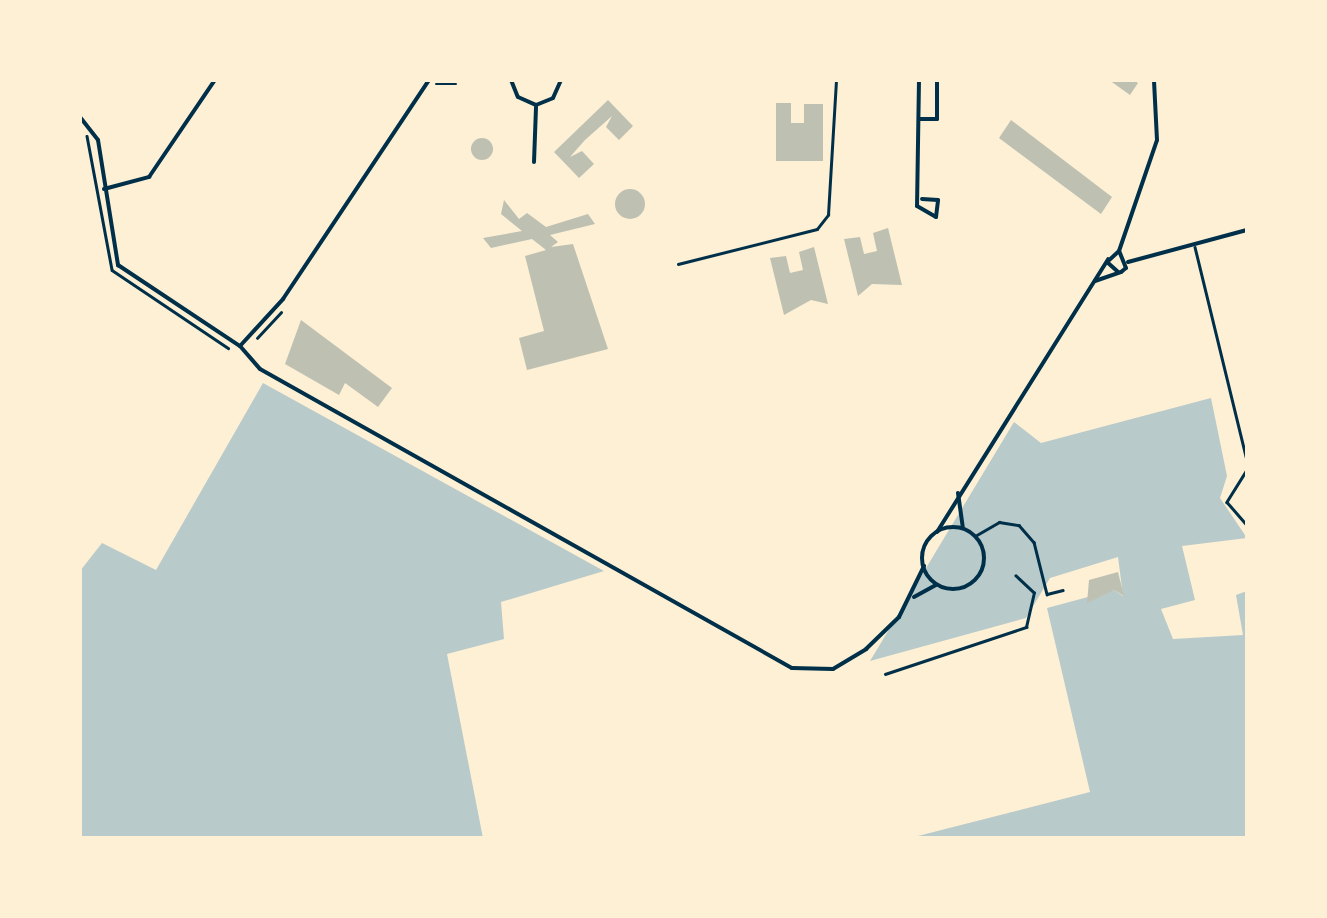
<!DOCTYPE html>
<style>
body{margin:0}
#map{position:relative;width:1327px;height:918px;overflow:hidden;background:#fdf0d5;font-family:"Fira Sans Condensed",sans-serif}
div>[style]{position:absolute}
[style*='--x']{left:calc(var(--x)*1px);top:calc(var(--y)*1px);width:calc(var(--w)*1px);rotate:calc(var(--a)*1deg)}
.green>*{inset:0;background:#b9caca}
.building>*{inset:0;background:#bec0b2}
.round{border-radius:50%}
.path>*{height:2.5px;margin:-1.25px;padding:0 1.25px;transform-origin:1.25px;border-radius:1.25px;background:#003049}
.service>*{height:2.5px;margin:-1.25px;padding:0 1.25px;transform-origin:1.25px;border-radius:1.25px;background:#003049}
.minor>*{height:4px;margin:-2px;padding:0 2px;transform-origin:2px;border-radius:2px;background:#003049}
.minor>.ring{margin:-2px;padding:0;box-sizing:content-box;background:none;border:4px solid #003049;border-radius:50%}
span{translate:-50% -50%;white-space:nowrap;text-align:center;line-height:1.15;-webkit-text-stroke:10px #fdf0d5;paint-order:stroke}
.frame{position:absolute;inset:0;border:82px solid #fdf0d5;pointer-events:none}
</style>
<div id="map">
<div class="green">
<div style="clip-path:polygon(263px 383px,604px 571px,501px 602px,504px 639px,447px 654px,483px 838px,80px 838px,80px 571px,102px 543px,156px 570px)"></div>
<div style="clip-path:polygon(1211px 398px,1227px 476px,1220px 498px,1247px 538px,1182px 546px,1195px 600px,1161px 609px,1173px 639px,1243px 635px,1236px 595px,1247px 591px,1247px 838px,910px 838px,1090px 792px,1047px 608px,1114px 590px,1123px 596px,1118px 557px,1050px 578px,1026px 618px,870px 661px,1014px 422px,1041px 443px)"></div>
</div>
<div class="building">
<div style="clip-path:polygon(1109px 80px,1133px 80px,1138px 83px,1130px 95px)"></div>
<div style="clip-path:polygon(608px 100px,633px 126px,619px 140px,606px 127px,612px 116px,585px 140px,570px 157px,582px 151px,594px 164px,579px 178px,554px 152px)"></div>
<div style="clip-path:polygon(776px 103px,791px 103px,791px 123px,804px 123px,804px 104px,823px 104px,823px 161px,776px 161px)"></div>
<div style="clip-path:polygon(1011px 120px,1112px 197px,1101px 214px,999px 138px)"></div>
<div class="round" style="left:471px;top:138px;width:22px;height:22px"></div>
<div class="round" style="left:615px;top:189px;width:30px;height:30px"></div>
<div style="clip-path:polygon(504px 200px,519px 219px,527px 213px,546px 227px,588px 214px,595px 224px,550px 235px,558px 242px,551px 247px,573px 244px,608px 349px,527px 370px,519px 338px,544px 331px,525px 256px,546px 250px,532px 239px,491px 248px,483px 238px,522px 231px,501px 214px)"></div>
<div style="clip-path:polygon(888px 228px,902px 285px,872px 284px,858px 296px,844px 239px,860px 237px,864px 254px,877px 251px,873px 233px)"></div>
<div style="clip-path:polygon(814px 247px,828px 304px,811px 300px,784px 315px,770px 258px,786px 256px,790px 273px,803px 270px,799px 252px)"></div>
<div style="clip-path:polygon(301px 320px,392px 388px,378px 407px,345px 383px,339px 395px,285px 364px)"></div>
<div style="clip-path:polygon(1118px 572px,1124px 596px,1114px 590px,1087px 603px,1089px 580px)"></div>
</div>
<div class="path">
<div style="--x:436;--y:84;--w:20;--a:0"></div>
<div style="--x:87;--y:136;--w:136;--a:79.4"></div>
<div style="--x:112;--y:270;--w:140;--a:33.9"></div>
<div style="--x:257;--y:338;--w:35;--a:-47"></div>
</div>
<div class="service">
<div style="--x:1195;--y:247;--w:219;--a:76.3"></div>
<div style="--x:678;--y:264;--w:143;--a:-14.1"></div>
<div style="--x:817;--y:229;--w:18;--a:-52"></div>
<div style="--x:828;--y:215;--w:135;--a:-86.6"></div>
<div style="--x:1247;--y:470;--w:38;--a:122"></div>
<div style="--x:1227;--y:502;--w:30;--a:49"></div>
<div style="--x:975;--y:536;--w:28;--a:-30"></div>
<div style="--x:999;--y:522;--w:20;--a:9"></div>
<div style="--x:1019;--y:525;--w:23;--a:49"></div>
<div style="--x:1034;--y:542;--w:54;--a:76"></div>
<div style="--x:1047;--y:594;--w:16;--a:-14"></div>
<div style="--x:885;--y:674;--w:149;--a:-18.4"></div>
<div style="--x:1026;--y:627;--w:35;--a:-77"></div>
<div style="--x:1034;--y:593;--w:25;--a:-137"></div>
</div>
<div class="minor">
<div style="--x:511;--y:80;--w:18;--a:68"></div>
<div style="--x:518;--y:97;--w:20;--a:24"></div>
<div style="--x:536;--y:105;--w:18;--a:-22"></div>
<div style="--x:553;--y:98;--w:20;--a:-66"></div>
<div style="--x:582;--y:80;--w:158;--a:0"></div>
<div style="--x:919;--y:80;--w:126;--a:90.9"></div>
<div style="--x:917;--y:206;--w:22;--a:30"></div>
<div style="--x:936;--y:217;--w:17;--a:-83"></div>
<div style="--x:938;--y:200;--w:16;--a:-176"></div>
<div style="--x:80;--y:117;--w:29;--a:52"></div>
<div style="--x:98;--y:140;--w:127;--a:80.9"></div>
<div style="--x:118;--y:265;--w:146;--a:33.6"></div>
<div style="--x:919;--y:119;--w:18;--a:0"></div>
<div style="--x:937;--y:119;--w:39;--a:-90"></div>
<div style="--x:534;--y:162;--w:55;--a:-87.9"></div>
<div style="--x:104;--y:189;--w:47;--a:-14.9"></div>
<div style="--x:149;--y:177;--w:117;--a:-55.8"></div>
<div style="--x:1119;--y:251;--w:117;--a:-71.1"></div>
<div style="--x:1157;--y:140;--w:60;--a:-92.9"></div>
<div style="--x:1128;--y:262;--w:123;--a:-15.1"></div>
<div style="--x:1095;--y:281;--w:28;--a:-19"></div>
<div style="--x:1121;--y:272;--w:6;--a:-39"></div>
<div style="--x:1126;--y:268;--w:18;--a:-112"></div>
<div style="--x:1119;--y:251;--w:16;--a:137"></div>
<div style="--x:1107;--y:262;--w:15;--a:42"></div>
<div style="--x:240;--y:346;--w:30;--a:49"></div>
<div style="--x:260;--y:369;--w:610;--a:29.34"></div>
<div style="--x:792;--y:668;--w:41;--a:1.4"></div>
<div style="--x:833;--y:669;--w:39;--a:-31"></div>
<div style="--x:866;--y:649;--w:46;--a:-44.1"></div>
<div style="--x:899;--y:617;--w:57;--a:-63.9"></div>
<div style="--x:240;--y:346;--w:64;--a:-47.5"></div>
<div style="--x:283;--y:299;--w:263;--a:-56.3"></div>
<div style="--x:958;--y:493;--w:34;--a:82"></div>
<div class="ring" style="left:922px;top:527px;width:58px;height:58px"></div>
<div style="--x:937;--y:532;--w:322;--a:-57.9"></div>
<div style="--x:914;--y:597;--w:25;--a:-29"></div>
</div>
<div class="frame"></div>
</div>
